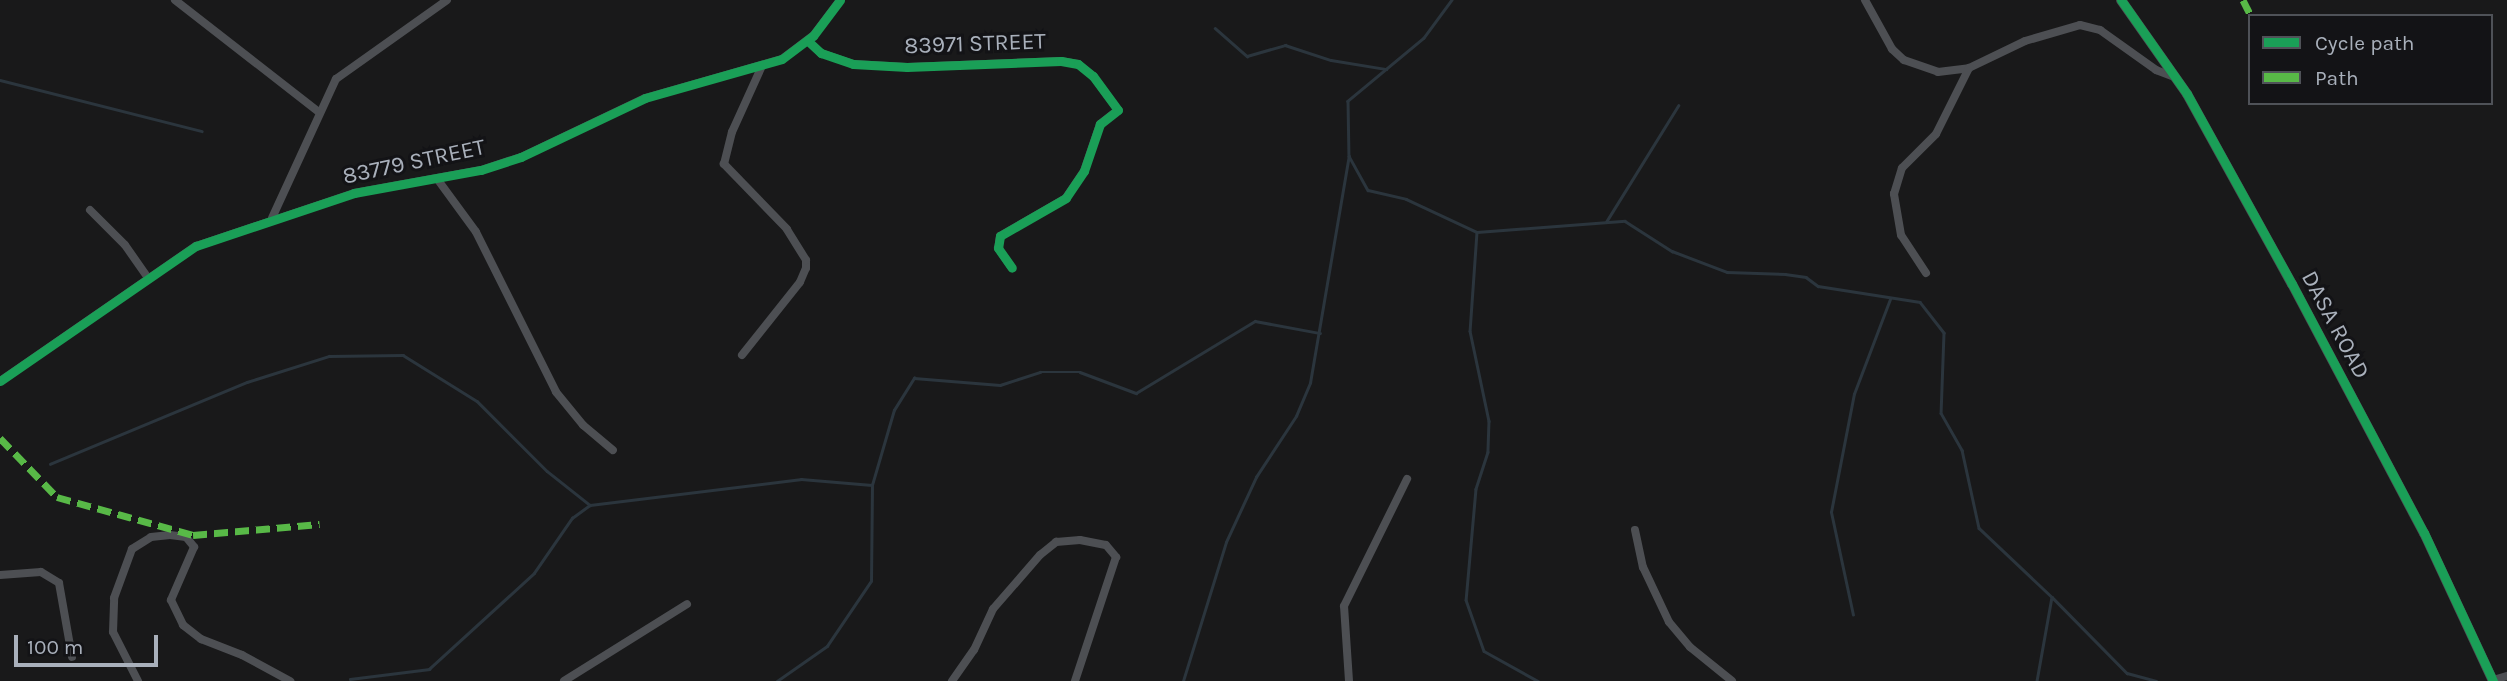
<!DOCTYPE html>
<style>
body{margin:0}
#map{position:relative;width:2507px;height:681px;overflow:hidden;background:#19191a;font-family:Karla,sans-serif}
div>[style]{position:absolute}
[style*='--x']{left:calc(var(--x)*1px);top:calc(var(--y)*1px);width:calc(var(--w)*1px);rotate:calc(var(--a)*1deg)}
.stream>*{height:2.5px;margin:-1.25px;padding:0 1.25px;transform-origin:1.25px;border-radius:1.25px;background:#2b353d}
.street>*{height:8px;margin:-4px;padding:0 4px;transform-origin:4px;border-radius:4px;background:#4d4f53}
.secondary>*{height:10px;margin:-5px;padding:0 5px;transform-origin:5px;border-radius:5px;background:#4c4d51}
.quiet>*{height:7px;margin-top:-3.5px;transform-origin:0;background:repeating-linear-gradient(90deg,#58b947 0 14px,transparent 0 21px)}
.cycleway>*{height:9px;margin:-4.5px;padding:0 4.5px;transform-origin:4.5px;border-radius:4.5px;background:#1a9f57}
span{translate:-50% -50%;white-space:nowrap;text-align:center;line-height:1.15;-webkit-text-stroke:6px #131316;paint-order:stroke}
.street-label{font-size:23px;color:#a9b0bb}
.legend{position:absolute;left:2248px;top:14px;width:245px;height:91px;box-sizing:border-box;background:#131316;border:2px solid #4f5258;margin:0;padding:9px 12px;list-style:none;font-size:21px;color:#a9b0bb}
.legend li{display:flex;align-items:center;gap:14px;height:35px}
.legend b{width:35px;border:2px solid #4f5258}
.scale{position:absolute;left:14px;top:635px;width:144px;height:32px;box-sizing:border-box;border:4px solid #a9b0bb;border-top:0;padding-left:9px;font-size:21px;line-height:24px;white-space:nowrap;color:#a9b0bb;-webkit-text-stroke:5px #131316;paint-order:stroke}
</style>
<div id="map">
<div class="stream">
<div style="--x:1452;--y:0;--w:47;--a:126.4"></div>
<div style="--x:1424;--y:38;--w:99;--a:140.3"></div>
<div style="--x:1348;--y:101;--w:55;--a:89"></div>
<div style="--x:1349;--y:156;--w:39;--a:61"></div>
<div style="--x:1368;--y:190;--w:39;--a:13"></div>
<div style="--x:1406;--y:199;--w:78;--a:24.9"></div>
<div style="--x:1477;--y:232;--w:148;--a:-4.3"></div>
<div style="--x:1625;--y:221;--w:56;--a:32.6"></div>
<div style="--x:1672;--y:251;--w:59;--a:20.9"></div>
<div style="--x:1727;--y:272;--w:58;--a:2"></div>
<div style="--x:1785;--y:274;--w:21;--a:8"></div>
<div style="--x:1806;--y:277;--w:15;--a:37"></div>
<div style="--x:1818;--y:286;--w:103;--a:8.9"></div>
<div style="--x:1920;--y:302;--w:39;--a:52"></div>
<div style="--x:1944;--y:333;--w:80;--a:92.1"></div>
<div style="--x:1941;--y:413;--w:43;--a:60.4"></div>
<div style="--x:1962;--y:450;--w:80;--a:77.7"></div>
<div style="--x:1979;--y:528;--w:100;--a:43.4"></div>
<div style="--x:2052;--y:597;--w:85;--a:100.1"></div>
<div style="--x:1215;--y:28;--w:43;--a:41.2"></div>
<div style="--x:1247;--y:56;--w:40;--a:-16"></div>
<div style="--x:1285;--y:45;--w:48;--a:18.1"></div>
<div style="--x:1331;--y:60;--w:56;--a:9.3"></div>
<div style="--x:0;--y:80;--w:208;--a:14.2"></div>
<div style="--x:1606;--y:222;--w:137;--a:-58.2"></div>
<div style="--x:1477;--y:232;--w:99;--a:94"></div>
<div style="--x:1470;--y:331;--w:92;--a:78.1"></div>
<div style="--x:1489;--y:421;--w:31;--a:92"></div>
<div style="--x:1488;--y:452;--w:39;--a:108"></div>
<div style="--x:1476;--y:489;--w:111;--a:95.1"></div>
<div style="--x:1466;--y:600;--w:54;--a:70.6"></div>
<div style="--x:1484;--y:651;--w:62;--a:29.1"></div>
<div style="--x:50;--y:464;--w:213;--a:-22.6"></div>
<div style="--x:247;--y:382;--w:86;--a:-17.6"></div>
<div style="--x:329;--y:356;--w:74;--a:-0.8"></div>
<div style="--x:403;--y:355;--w:87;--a:31.9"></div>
<div style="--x:477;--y:401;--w:99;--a:45"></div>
<div style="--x:547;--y:471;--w:55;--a:38.3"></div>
<div style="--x:590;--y:505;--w:213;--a:-7"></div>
<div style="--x:801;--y:479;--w:71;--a:4.8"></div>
<div style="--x:2052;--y:597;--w:107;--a:45.4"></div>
<div style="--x:2127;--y:673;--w:30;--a:15"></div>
<div style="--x:1853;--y:615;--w:105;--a:-102.1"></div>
<div style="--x:1831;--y:512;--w:120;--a:-79"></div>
<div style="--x:1854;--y:394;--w:102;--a:-69.2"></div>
<div style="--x:350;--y:679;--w:80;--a:-7.2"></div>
<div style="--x:429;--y:669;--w:142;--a:-42.4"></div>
<div style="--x:534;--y:573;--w:67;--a:-55.4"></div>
<div style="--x:572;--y:518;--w:22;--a:-36"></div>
<div style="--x:777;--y:681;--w:61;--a:-35"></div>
<div style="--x:827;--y:646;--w:78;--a:-55.9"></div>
<div style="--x:871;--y:581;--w:96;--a:-89.4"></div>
<div style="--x:872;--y:485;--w:78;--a:-73.7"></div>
<div style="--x:894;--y:410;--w:38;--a:-58"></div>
<div style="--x:914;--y:378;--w:86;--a:4.7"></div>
<div style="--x:1000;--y:385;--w:42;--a:-18"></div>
<div style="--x:1040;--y:372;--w:40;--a:0"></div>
<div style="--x:1080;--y:372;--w:60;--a:20.6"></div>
<div style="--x:1136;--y:393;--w:139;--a:-31.2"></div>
<div style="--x:1255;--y:321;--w:66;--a:10.5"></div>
<div style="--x:1183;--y:681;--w:145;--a:-72.8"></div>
<div style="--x:1226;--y:542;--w:72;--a:-65.2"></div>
<div style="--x:1256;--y:477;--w:73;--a:-56.7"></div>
<div style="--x:1296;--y:416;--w:36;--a:-67"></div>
<div style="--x:1310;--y:383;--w:230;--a:-80.3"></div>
</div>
<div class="street">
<div style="--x:175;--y:0;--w:182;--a:37.9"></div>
<div style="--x:1865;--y:0;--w:56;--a:61.1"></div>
<div style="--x:1892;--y:49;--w:16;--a:43"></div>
<div style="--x:1904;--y:60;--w:36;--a:19"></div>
<div style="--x:1938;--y:72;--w:31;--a:-7"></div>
<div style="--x:1969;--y:68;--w:62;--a:-25.7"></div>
<div style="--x:2025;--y:41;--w:57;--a:-16.2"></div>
<div style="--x:2080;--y:25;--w:21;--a:14"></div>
<div style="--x:2100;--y:30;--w:69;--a:35.5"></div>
<div style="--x:2156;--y:70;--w:19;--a:21"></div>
<div style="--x:808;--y:41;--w:18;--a:43"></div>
<div style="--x:821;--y:53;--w:34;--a:19"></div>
<div style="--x:853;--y:64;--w:54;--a:3.2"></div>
<div style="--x:907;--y:67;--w:154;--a:-2.2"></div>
<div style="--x:1061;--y:61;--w:17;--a:10"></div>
<div style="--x:1078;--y:64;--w:19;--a:39"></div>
<div style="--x:1093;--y:76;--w:42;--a:53.7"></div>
<div style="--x:1118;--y:110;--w:23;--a:142"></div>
<div style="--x:1100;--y:124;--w:50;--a:108.8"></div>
<div style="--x:1084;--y:171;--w:32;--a:124"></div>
<div style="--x:1066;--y:198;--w:76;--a:150.1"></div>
<div style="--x:1000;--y:236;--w:12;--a:99"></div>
<div style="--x:998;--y:248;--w:24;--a:55"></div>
<div style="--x:438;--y:180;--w:64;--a:53.8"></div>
<div style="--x:476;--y:232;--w:179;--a:63.4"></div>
<div style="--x:556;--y:392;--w:43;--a:50.7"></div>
<div style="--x:583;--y:425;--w:39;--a:40"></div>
<div style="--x:90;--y:210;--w:49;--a:45"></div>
<div style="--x:125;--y:245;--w:40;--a:55.1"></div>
<div style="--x:272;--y:218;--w:153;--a:-65.3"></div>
<div style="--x:336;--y:79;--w:136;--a:-35.4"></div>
<div style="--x:1926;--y:273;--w:45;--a:-123.3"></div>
<div style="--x:1901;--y:235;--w:42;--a:-99.7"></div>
<div style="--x:1894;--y:194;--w:27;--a:-73"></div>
<div style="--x:1902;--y:168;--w:48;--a:-45"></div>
<div style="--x:1936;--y:134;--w:74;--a:-63.4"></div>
<div style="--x:742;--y:355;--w:93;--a:-51.5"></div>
<div style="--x:800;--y:282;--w:15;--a:-67"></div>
<div style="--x:806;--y:268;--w:8;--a:-90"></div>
<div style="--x:806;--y:260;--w:36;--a:-122"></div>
<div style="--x:787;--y:229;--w:91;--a:-134.1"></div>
<div style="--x:724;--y:164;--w:33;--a:-76"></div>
<div style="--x:732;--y:132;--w:72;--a:-65.6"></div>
<div style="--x:0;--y:381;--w:238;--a:-34.6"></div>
<div style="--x:196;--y:246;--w:167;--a:-18.5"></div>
<div style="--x:354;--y:193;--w:129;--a:-10.3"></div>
<div style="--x:481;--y:170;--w:42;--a:-18"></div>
<div style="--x:521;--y:157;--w:137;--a:-25.4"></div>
<div style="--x:645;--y:98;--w:142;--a:-15.9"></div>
<div style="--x:782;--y:59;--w:39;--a:-37"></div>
<div style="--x:813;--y:36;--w:45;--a:-53.1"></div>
<div style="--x:1635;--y:530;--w:38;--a:78"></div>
<div style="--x:1643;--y:567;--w:61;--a:64.7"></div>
<div style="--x:1669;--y:622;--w:33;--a:50"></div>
<div style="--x:1690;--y:647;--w:54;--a:39"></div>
<div style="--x:0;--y:575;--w:41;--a:-4.2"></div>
<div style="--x:41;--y:572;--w:21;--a:31"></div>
<div style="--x:59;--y:583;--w:75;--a:80"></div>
<div style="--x:2493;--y:680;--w:15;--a:-16"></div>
<div style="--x:138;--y:681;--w:55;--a:-117"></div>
<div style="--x:113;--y:632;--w:34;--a:-88"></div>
<div style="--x:114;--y:598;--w:52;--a:-69.8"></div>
<div style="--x:132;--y:549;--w:22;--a:-32"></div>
<div style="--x:151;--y:537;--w:19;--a:-6"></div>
<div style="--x:170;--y:535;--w:16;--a:7"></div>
<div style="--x:186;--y:537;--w:13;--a:51"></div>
<div style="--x:194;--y:547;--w:58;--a:113.5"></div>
<div style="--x:171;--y:600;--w:28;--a:64"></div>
<div style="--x:183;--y:625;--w:23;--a:38"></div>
<div style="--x:201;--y:639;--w:44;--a:21.3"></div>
<div style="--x:242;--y:655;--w:55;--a:28.4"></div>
<div style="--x:564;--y:681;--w:145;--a:-32"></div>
<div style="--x:952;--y:681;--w:38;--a:-55"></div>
<div style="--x:974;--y:650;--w:45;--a:-65.1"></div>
<div style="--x:993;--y:609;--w:72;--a:-49"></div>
<div style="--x:1040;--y:555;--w:21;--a:-39"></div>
<div style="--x:1056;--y:542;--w:24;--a:-5"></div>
<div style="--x:1080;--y:540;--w:26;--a:11"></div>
<div style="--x:1106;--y:545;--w:16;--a:50"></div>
<div style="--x:1116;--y:557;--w:131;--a:108.3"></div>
<div style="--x:1349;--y:681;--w:75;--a:-93.8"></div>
<div style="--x:1344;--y:606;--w:142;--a:-63.6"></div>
</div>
<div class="secondary">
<div style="--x:2121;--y:0;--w:115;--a:54.9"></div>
<div style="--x:2187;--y:94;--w:217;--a:61.1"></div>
<div style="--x:2292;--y:284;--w:282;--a:62.1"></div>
<div style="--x:2424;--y:533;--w:163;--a:65"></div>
</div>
<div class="quiet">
<div style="--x:2243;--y:0;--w:18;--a:63"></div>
<div style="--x:0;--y:438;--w:82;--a:46"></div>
<div style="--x:57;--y:497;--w:141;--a:15.6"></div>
<div style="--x:193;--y:535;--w:127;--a:-5"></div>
</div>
<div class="cycleway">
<div style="--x:2121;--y:0;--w:115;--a:54.9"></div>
<div style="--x:2187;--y:94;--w:217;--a:61.1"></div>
<div style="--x:2292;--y:284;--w:282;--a:62.1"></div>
<div style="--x:2424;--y:533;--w:163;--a:65"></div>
<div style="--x:808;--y:41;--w:18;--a:43"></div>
<div style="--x:821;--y:53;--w:34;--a:19"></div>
<div style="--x:853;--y:64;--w:54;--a:3.2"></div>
<div style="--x:907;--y:67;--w:154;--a:-2.2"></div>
<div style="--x:1061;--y:61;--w:17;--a:10"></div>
<div style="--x:1078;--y:64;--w:19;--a:39"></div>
<div style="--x:1093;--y:76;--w:42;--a:53.7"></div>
<div style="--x:1118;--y:110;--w:23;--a:142"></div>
<div style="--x:1100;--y:124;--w:50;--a:108.8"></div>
<div style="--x:1084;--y:171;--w:32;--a:124"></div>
<div style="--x:1066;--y:198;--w:76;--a:150.1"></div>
<div style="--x:1000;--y:236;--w:12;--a:99"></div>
<div style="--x:998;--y:248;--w:24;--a:55"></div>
<div style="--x:0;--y:381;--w:238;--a:-34.6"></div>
<div style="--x:196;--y:246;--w:167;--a:-18.5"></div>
<div style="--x:354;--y:193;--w:129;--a:-10.3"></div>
<div style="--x:481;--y:170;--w:42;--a:-18"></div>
<div style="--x:521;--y:157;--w:137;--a:-25.4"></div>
<div style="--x:645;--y:98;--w:142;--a:-15.9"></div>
<div style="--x:782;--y:59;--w:39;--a:-37"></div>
<div style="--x:813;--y:36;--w:45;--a:-53.1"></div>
</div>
<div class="street-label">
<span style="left:975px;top:44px;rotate:-2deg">83971 STREET</span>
<span style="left:414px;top:162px;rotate:-12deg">83779 STREET</span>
<span style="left:2335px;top:325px;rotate:62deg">DASA ROAD</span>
</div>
<ul class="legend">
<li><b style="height:9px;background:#1a9f57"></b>Cycle path</li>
<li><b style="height:9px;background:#58b947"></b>Path</li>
</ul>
<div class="scale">100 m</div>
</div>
